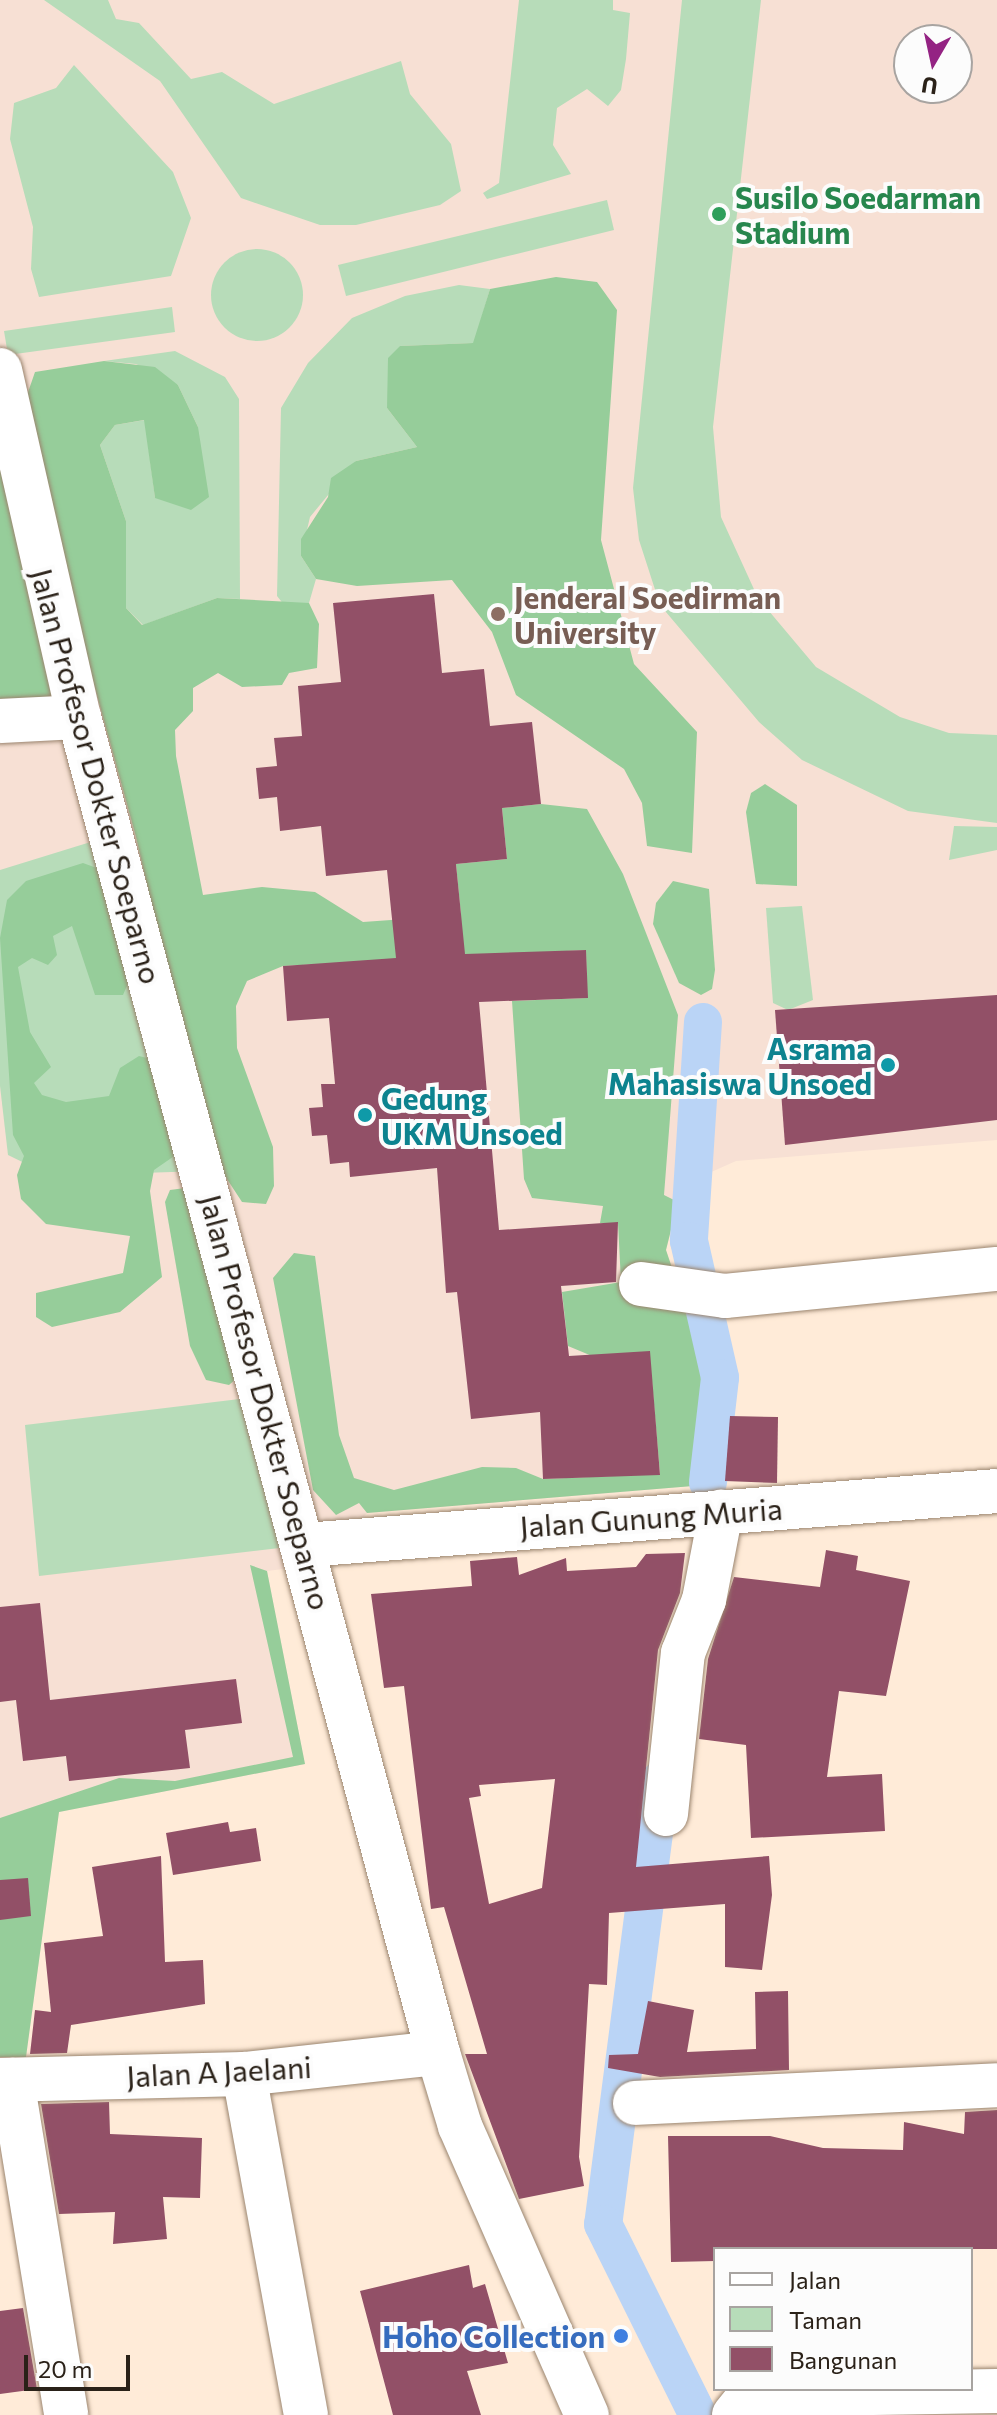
<!DOCTYPE html>
<style>
body{margin:0}
#map{position:relative;width:997px;height:2415px;overflow:hidden;background:#ffebd8;font-family:Commissioner,sans-serif}
div>[style]{position:absolute}
[style*='--x']{left:calc(var(--x)*1px);top:calc(var(--y)*1px);width:calc(var(--w)*1px);rotate:calc(var(--a)*1deg)}
.education>*{inset:0;background:#f7e0d4}
.green>*{inset:0;background:#b7dcb9}
.round{border-radius:50%}
.forest>*{inset:0;background:#96cd9a}
.canal>*{height:38px;margin:-19px;padding:0 19px;transform-origin:19px;border-radius:19px;background:#bad4f6}
.building>*{inset:0;background:#925067}
.roads{filter:drop-shadow(0 0 2px #9b856f) drop-shadow(0 0 2px #9b856f)}
.minor>*{height:44px;margin:-22px;padding:0 22px;transform-origin:22px;border-radius:22px;background:#fff}
.dots>*{width:22px;height:22px;translate:-50% -50%;box-sizing:border-box;border:4px solid #fcfcfc;border-radius:50%}
span{translate:-50% -50%;white-space:nowrap;text-align:center;line-height:1.15;-webkit-text-stroke:8px #fcfcfc;paint-order:stroke}
.leisure-label{font-size:30px;color:#27864d;font-weight:700}
.left{translate:0 -50%;text-align:left}
.education-label{font-size:30px;color:#785e54;font-weight:700}
.street-label{font-size:30px;color:#2a2118}
.culture-label{font-size:30px;color:#0d838f;font-weight:700}
.right{translate:-100% -50%;text-align:right}
.shop-label{font-size:30px;color:#366cbe;font-weight:700}
.legend{position:absolute;left:713px;top:2247px;width:260px;height:144px;box-sizing:border-box;background:#fcfcfc;border:2px solid #a8a4a1;margin:0;padding:10px 14px;list-style:none;font-size:24px;color:#2a2118}
.legend li{display:flex;align-items:center;gap:16px;height:40px}
.legend b{width:40px;border:2px solid #a8a4a1}
.north{position:absolute;left:893px;top:24px;width:80px;height:80px;box-sizing:border-box;background:#fcfcfc;border:2px solid #a8a4a1;border-radius:50%;rotate:189deg;font-size:22px;font-weight:700;line-height:32px;text-align:center;color:#2a2118}
.north::after{content:'';display:block;margin:auto;width:28px;height:36px;background:#942383;clip-path:polygon(50% 0,100% 100%,50% 72%,0 100%)}
.scale{position:absolute;left:24px;top:2355px;width:106px;height:36px;box-sizing:border-box;border:4px solid #2a2118;border-top:0;padding-left:10px;font-size:24px;line-height:28px;white-space:nowrap;color:#2a2118;-webkit-text-stroke:6px #fcfcfc;paint-order:stroke}
</style>
<div id="map">
<div class="education">
<div style="clip-path:polygon(evenodd,0 0,997px 0,997px 1140px,736px 1161px,709px 1173px,678px 1202px,666px 1250px,700px 1351px,704px 1400px,693px 1486px,367px 1513px,330px 1552px,307px 1566px,267px 1571px,305px 1764px,59px 1812px,26px 2057px,0 2057px,0 0,909px 40px,957px 40px,957px 88px,909px 88px,909px 40px)"></div>
</div>
<div class="green">
<div style="clip-path:polygon(44px 0,108px 0,116px 19px,139px 23px,191px 79px,222px 72px,274px 104px,401px 61px,410px 94px,451px 144px,461px 191px,440px 205px,356px 225px,320px 225px,241px 198px,160px 81px)"></div>
<div style="clip-path:polygon(519px 0,613px 0,613px 10px,630px 13px,626px 59px,621px 90px,608px 106px,587px 89px,557px 108px,553px 145px,571px 174px,487px 199px,483px 193px,499px 183px)"></div>
<div style="clip-path:polygon(682px 0,761px 0,713px 427px,721px 517px,758px 598px,816px 667px,900px 717px,949px 733px,997px 735px,997px 823px,908px 811px,802px 760px,759px 722px,660px 605px,639px 540px,633px 488px)"></div>
<div style="clip-path:polygon(74px 65px,173px 172px,191px 218px,171px 276px,39px 297px,31px 269px,33px 227px,10px 139px,14px 103px,56px 88px)"></div>
<div style="clip-path:polygon(607px 200px,614px 230px,346px 296px,338px 265px)"></div>
<div class="round" style="left:211px;top:249px;width:92px;height:92px"></div>
<div style="clip-path:polygon(459px 285px,490px 289px,474px 343px,400px 346px,387px 408px,417px 447px,356px 461px,310px 517px,301px 556px,316px 579px,309px 603px,285px 606px,277px 596px,281px 408px,308px 363px,352px 318px,405px 296px)"></div>
<div style="clip-path:polygon(172px 307px,175px 332px,8px 355px,4px 331px)"></div>
<div style="clip-path:polygon(175px 351px,225px 377px,239px 399px,240px 599px,217px 598px,143px 625px,126px 608px,126px 521px,100px 445px,115px 425px,145px 420px,155px 498px,198px 427px,178px 385px,136px 364px,104px 361px)"></div>
<div style="clip-path:polygon(954px 826px,997px 827px,997px 850px,949px 860px)"></div>
<div style="clip-path:polygon(110px 836px,202px 1171px,51px 1176px,8px 1155px,0 1086px,0 870px)"></div>
<div style="clip-path:polygon(802px 906px,813px 1000px,788px 1010px,773px 1003px,766px 908px)"></div>
<div style="clip-path:polygon(264px 1396px,305px 1545px,39px 1576px,25px 1425px)"></div>
</div>
<div class="forest">
<div style="clip-path:polygon(556px 277px,597px 282px,617px 310px,601px 540px,634px 664px,697px 732px,692px 853px,647px 846px,642px 803px,624px 769px,516px 695px,492px 632px,452px 580px,357px 586px,316px 579px,301px 556px,301px 539px,328px 497px,331px 478px,356px 461px,417px 447px,387px 408px,388px 358px,400px 346px,473px 343px,490px 289px)"></div>
<div style="clip-path:polygon(104px 361px,155px 367px,178px 385px,198px 427px,209px 497px,191px 510px,155px 498px,144px 420px,115px 425px,100px 445px,126px 521px,126px 608px,142px 625px,217px 598px,309px 603px,319px 624px,317px 668px,289px 673px,282px 685px,242px 687px,218px 673px,193px 688px,193px 711px,175px 730px,176px 756px,203px 895px,262px 887px,315px 892px,363px 922px,461px 915px,456px 864px,507px 859px,502px 808px,541px 804px,587px 809px,623px 874px,678px 1015px,664px 1195px,678px 1202px,666px 1250px,700px 1351px,704px 1400px,693px 1486px,367px 1513px,359px 1503px,336px 1515px,313px 1490px,273px 1278px,294px 1253px,315px 1256px,339px 1435px,354px 1478px,394px 1490px,482px 1467px,516px 1468px,543px 1479px,660px 1474px,652px 1381px,568px 1346px,562px 1292px,621px 1282px,618px 1223px,600px 1223px,603px 1206px,532px 1198px,524px 1179px,512px 1001px,587px 998px,586px 950px,283px 966px,247px 981px,236px 1006px,237px 1048px,273px 1147px,274px 1186px,266px 1204px,242px 1202px,208px 1150px,136px 837px,29px 448px,25px 401px,35px 372px)"></div>
<div style="clip-path:polygon(0 427px,57px 700px,0 703px)"></div>
<div style="clip-path:polygon(765px 784px,797px 805px,797px 886px,756px 884px,746px 812px,751px 793px)"></div>
<div style="clip-path:polygon(83px 863px,102px 870px,129px 981px,123px 995px,95px 995px,72px 926px,53px 936px,57px 955px,48px 965px,32px 958px,18px 967px,30px 1032px,51px 1067px,34px 1083px,42px 1095px,66px 1102px,109px 1096px,120px 1068px,139px 1056px,159px 1061px,180px 1152px,154px 1170px,150px 1191px,162px 1277px,120px 1312px,52px 1327px,36px 1317px,36px 1293px,123px 1273px,130px 1236px,46px 1224px,21px 1199px,17px 1175px,24px 1156px,13px 1135px,0 938px,7px 900px,26px 881px)"></div>
<div style="clip-path:polygon(673px 881px,709px 889px,715px 970px,712px 989px,701px 995px,679px 983px,653px 924px,656px 903px)"></div>
<div style="clip-path:polygon(185px 1188px,245px 1371px,229px 1385px,206px 1380px,190px 1346px,165px 1202px,170px 1190px)"></div>
<div style="clip-path:polygon(250px 1565px,267px 1571px,305px 1764px,59px 1812px,26px 2057px,0 2057px,0 1818px,119px 1778px,175px 1781px,293px 1757px)"></div>
</div>
<div class="canal">
<div style="--x:703;--y:1022;--w:219;--a:93.7"></div>
<div style="--x:689;--y:1241;--w:140;--a:77.2"></div>
<div style="--x:720;--y:1378;--w:105;--a:96.6"></div>
<div style="--x:661;--y:1779;--w:449;--a:97.4"></div>
<div style="--x:603;--y:2224;--w:213;--a:63.6"></div>
</div>
<div class="building">
<div style="clip-path:polygon(434px 594px,442px 673px,484px 669px,490px 726px,532px 722px,541px 804px,502px 808px,507px 859px,456px 864px,465px 954px,586px 950px,588px 998px,479px 1002px,499px 1230px,618px 1222px,616px 1282px,561px 1286px,569px 1356px,650px 1351px,660px 1475px,543px 1479px,540px 1412px,471px 1419px,457px 1292px,446px 1293px,437px 1168px,350px 1177px,349px 1162px,330px 1164px,327px 1135px,312px 1136px,309px 1108px,323px 1107px,321px 1084px,335px 1084px,329px 1018px,287px 1021px,283px 966px,396px 958px,387px 870px,326px 876px,321px 826px,280px 831px,277px 797px,259px 799px,256px 768px,277px 766px,274px 738px,302px 736px,298px 686px,341px 682px,333px 603px)"></div>
<div style="clip-path:polygon(997px 995px,997px 1120px,785px 1145px,775px 1010px)"></div>
<div style="clip-path:polygon(730px 1416px,778px 1417px,777px 1483px,725px 1481px)"></div>
<div style="clip-path:polygon(826px 1550px,858px 1556px,856px 1570px,910px 1581px,886px 1696px,839px 1691px,827px 1777px,882px 1774px,885px 1831px,751px 1838px,746px 1745px,699px 1739px,708px 1659px,734px 1577px,820px 1587px)"></div>
<div style="clip-path:polygon(evenodd,685px 1553px,680px 1593px,658px 1650px,636px 1867px,769px 1856px,772px 1895px,762px 1970px,725px 1967px,725px 1904px,609px 1913px,607px 1985px,589px 1984px,579px 2157px,584px 2186px,519px 2199px,465px 2054px,487px 2054px,444px 1907px,431px 1909px,404px 1686px,384px 1688px,371px 1594px,472px 1586px,470px 1561px,517px 1557px,519px 1575px,566px 1558px,567px 1571px,636px 1567px,646px 1554px,685px 1553px,555px 1779px,542px 1888px,489px 1904px,469px 1798px,481px 1796px,479px 1785px,555px 1779px)"></div>
<div style="clip-path:polygon(40px 1603px,50px 1700px,236px 1679px,242px 1723px,185px 1730px,190px 1768px,69px 1781px,66px 1756px,23px 1761px,16px 1700px,0 1702px,0 1607px)"></div>
<div style="clip-path:polygon(228px 1822px,230px 1832px,256px 1828px,261px 1861px,173px 1875px,166px 1833px)"></div>
<div style="clip-path:polygon(161px 1856px,165px 1962px,203px 1960px,205px 2004px,71px 2025px,67px 2053px,30px 2054px,35px 2010px,51px 2012px,44px 1943px,103px 1936px,92px 1867px)"></div>
<div style="clip-path:polygon(28px 1878px,31px 1916px,0 1920px,0 1880px)"></div>
<div style="clip-path:polygon(788px 1991px,789px 2070px,660px 2077px,608px 2068px,609px 2055px,638px 2054px,648px 2001px,694px 2010px,687px 2052px,756px 2049px,755px 1992px)"></div>
<div style="clip-path:polygon(109px 2102px,110px 2134px,202px 2138px,200px 2198px,163px 2197px,167px 2239px,113px 2244px,115px 2212px,59px 2214px,41px 2104px)"></div>
<div style="clip-path:polygon(997px 2110px,997px 2249px,715px 2249px,715px 2261px,671px 2262px,668px 2136px,770px 2136px,823px 2148px,903px 2150px,904px 2122px,964px 2134px,965px 2112px)"></div>
<div style="clip-path:polygon(469px 2265px,473px 2288px,485px 2284px,508px 2363px,467px 2371px,481px 2415px,393px 2415px,360px 2291px)"></div>
<div style="clip-path:polygon(23px 2308px,37px 2389px,0 2394px,0 2311px)"></div>
</div>
<div class="roads">
<div class="minor">
<div style="--x:0;--y:370;--w:356;--a:77.2"></div>
<div style="--x:79;--y:717;--w:1383;--a:74.96"></div>
<div style="--x:438;--y:2053;--w:76;--a:73.2"></div>
<div style="--x:460;--y:2126;--w:316;--a:66.3"></div>
<div style="--x:0;--y:721;--w:79;--a:-2.9"></div>
<div style="--x:641;--y:1284;--w:85;--a:8.1"></div>
<div style="--x:725;--y:1296;--w:273;--a:-5.7"></div>
<div style="--x:305;--y:1545;--w:694;--a:-4.46"></div>
<div style="--x:666;--y:1814;--w:162;--a:-84"></div>
<div style="--x:683;--y:1653;--w:57;--a:-68.4"></div>
<div style="--x:704;--y:1600;--w:90;--a:-79.1"></div>
<div style="--x:244;--y:2074;--w:347;--a:79.7"></div>
<div style="--x:0;--y:2080;--w:244;--a:-1.4"></div>
<div style="--x:244;--y:2074;--w:195;--a:-6.2"></div>
<div style="--x:12;--y:2080;--w:339;--a:80.8"></div>
<div style="--x:635;--y:2103;--w:362;--a:-2.8"></div>
<div style="--x:734;--y:2415;--w:26;--a:-51"></div>
<div style="--x:750;--y:2395;--w:247;--a:-0.9"></div>
</div>
</div>
<div class="dots">
<div style="left:719px;top:214px;background:#2e9e5b"></div>
<div style="left:498px;top:614px;background:#8d6e63"></div>
<div style="left:888px;top:1065px;background:#0f9aa8"></div>
<div style="left:365px;top:1115px;background:#0f9aa8"></div>
<div style="left:621px;top:2336px;background:#3f7fe0"></div>
</div>
<div class="leisure-label">
<span class="left" style="left:735px;top:214px">Susilo Soedarman<br>Stadium</span>
</div>
<div class="education-label">
<span class="left" style="left:514px;top:614px">Jenderal Soedirman<br>University</span>
</div>
<div class="street-label">
<span style="left:97px;top:776px;rotate:75deg">Jalan Profesor Dokter Soeparno</span>
<span style="left:266px;top:1402px;rotate:75deg">Jalan Profesor Dokter Soeparno</span>
<span style="left:651px;top:1517px;rotate:-4deg">Jalan Gunung Muria</span>
<span style="left:219px;top:2071px;rotate:-3deg">Jalan A Jaelani</span>
</div>
<div class="culture-label">
<span class="right" style="left:872px;top:1065px">Asrama<br>Mahasiswa Unsoed</span>
<span class="left" style="left:381px;top:1115px">Gedung<br>UKM Unsoed</span>
</div>
<div class="shop-label">
<span class="right" style="left:605px;top:2336px">Hoho Collection</span>
</div>
<ul class="legend">
<li><b style="height:10px;background:#fff"></b>Jalan</li>
<li><b style="height:22px;background:#b7dcb9"></b>Taman</li>
<li><b style="height:22px;background:#925067"></b>Bangunan</li>
</ul>
<div class="north">U</div>
<div class="scale">20 m</div>
</div>
